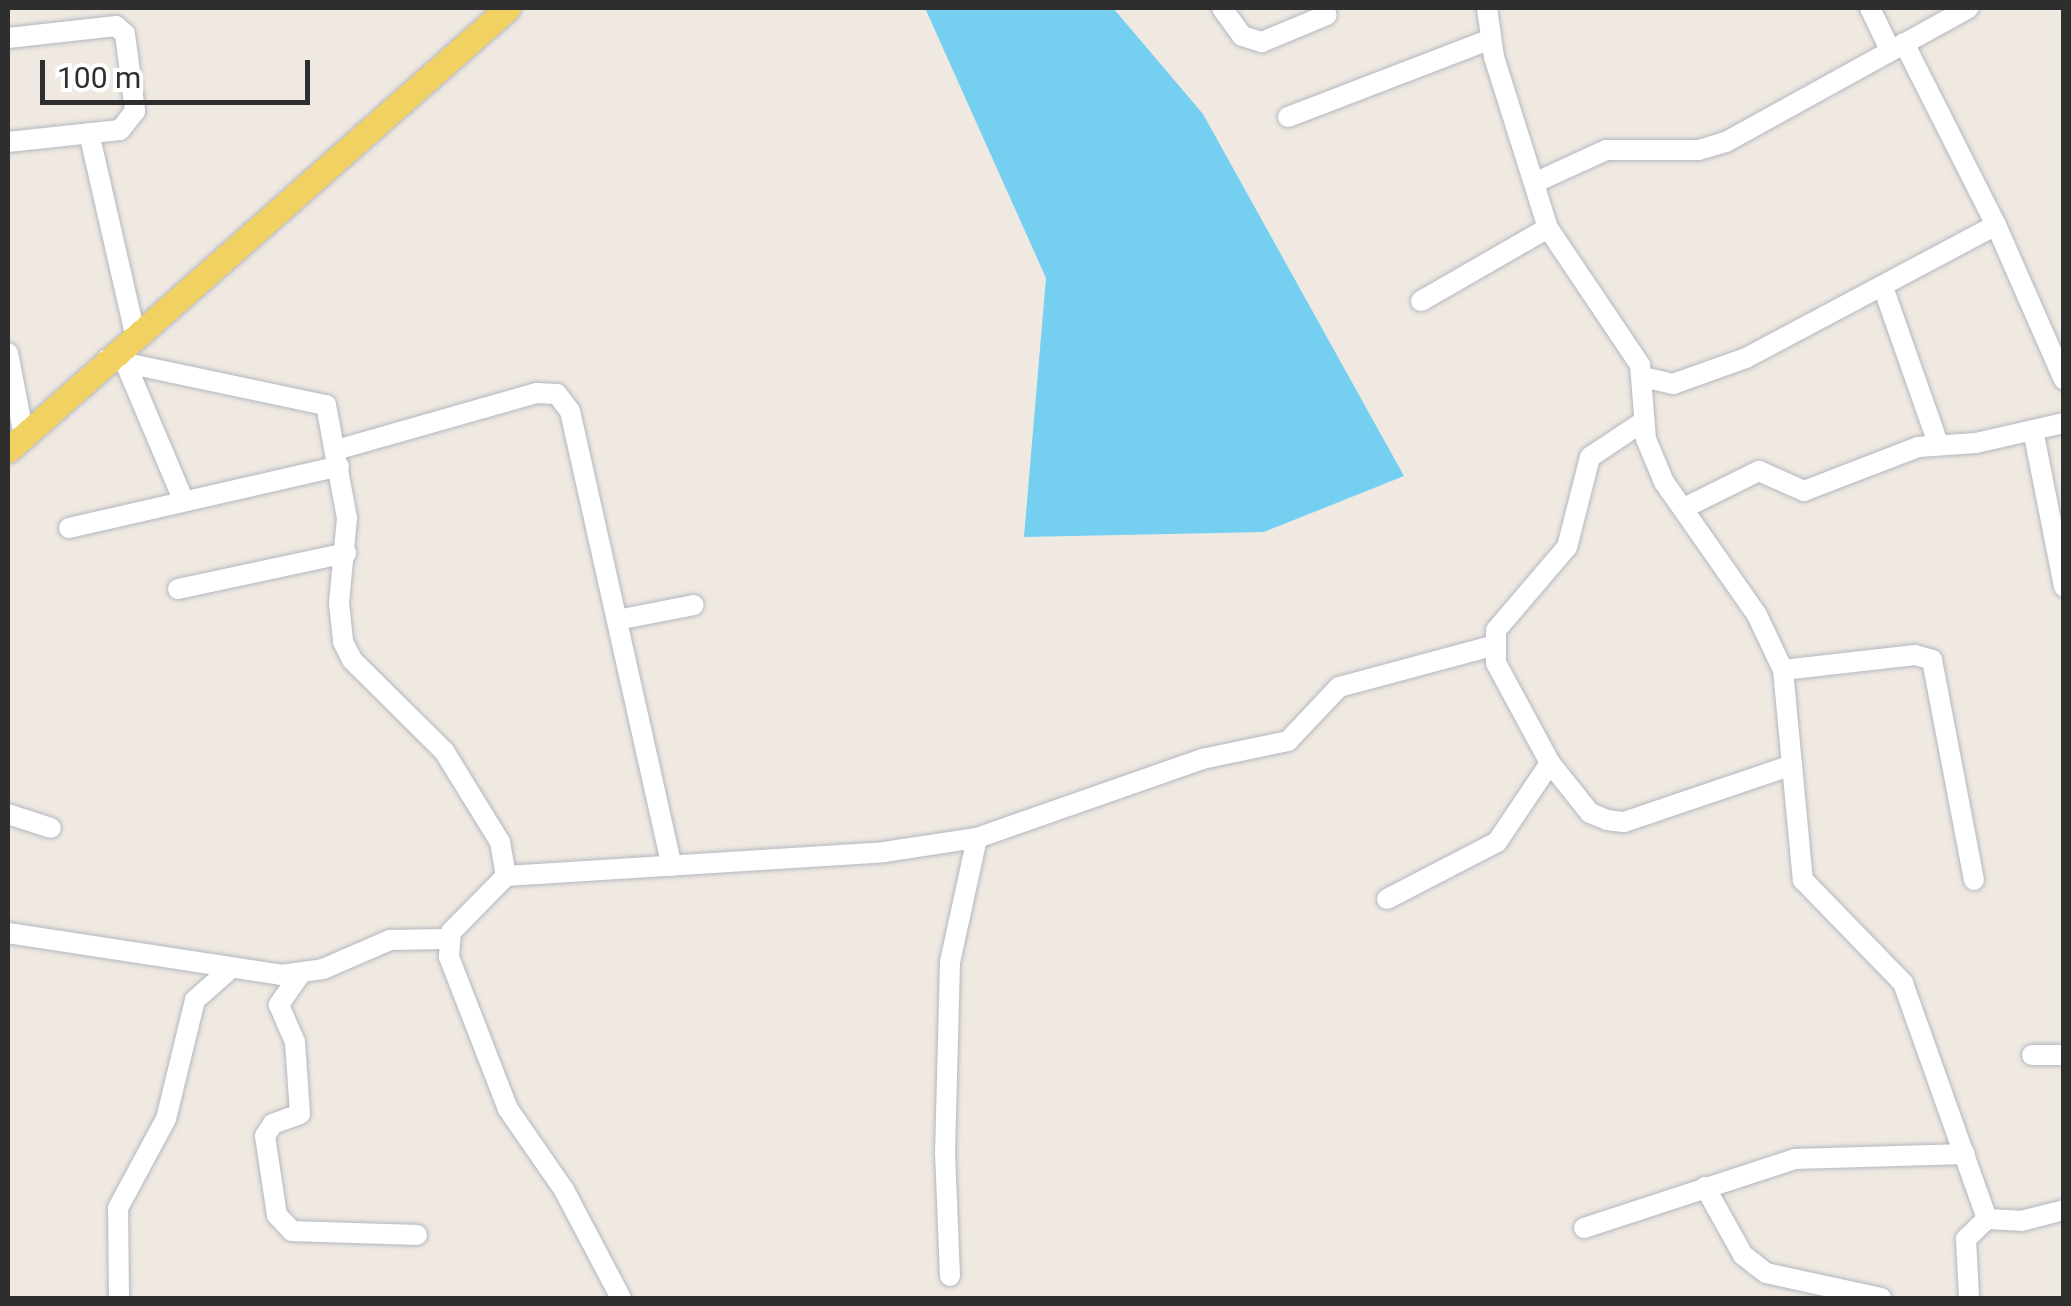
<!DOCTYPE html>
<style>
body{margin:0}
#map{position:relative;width:2071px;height:1306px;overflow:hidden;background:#efe9e1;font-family:Roboto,sans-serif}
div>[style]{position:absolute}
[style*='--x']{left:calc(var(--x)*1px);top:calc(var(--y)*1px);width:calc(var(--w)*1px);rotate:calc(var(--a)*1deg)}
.water>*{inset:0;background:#75cff0}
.roads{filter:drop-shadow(0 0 2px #b4b7c1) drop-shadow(0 0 2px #b4b7c1)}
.minor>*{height:20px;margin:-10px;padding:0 10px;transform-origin:10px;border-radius:10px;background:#fff}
.major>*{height:25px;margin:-12.5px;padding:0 12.5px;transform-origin:12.5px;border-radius:12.5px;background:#f2d163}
span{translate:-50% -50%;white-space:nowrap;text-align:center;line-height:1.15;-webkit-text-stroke:9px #fff;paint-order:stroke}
.frame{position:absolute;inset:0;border:10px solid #2e2e2e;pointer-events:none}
.scale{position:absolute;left:40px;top:60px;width:270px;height:45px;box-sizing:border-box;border:5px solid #2e2e2e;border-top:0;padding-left:12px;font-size:30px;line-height:35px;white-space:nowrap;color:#2e2e2e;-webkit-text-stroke:8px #fff;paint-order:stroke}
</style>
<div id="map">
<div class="water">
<div style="clip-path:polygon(925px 8px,1113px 8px,1203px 114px,1404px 476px,1264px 532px,1024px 537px,1046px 278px)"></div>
</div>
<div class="roads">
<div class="minor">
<div style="--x:1222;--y:8;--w:34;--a:54"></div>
<div style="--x:1242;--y:36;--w:21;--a:17"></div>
<div style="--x:1262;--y:42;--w:70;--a:-22.6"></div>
<div style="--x:1487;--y:8;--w:49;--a:81.9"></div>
<div style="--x:1494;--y:57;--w:179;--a:72.5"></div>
<div style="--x:1548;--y:228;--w:165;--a:56.1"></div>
<div style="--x:1640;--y:365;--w:74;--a:85.4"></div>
<div style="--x:1646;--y:439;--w:47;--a:67.3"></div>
<div style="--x:1664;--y:482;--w:162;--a:55"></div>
<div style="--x:1757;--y:615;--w:61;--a:64.7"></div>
<div style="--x:1783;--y:670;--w:211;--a:84.6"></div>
<div style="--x:1803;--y:880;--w:144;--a:45.8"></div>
<div style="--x:1903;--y:983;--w:251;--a:70.4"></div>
<div style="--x:1987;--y:1219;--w:34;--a:3"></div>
<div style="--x:2021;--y:1221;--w:44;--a:-14.3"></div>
<div style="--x:1870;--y:8;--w:47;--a:64.5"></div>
<div style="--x:8;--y:38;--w:109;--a:-6.3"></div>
<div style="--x:116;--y:26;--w:12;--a:42"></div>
<div style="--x:125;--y:34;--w:78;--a:82.6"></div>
<div style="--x:135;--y:111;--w:24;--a:128"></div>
<div style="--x:120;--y:130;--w:113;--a:173.9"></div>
<div style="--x:1904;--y:43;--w:204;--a:63.2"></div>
<div style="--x:1288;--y:117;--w:217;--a:-21"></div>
<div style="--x:89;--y:133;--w:206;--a:77.1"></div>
<div style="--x:1534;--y:183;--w:79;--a:-24.6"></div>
<div style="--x:1606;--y:150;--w:93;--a:0"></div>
<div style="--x:1699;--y:150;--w:28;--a:-17"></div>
<div style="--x:1726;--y:142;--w:277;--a:-28.9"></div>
<div style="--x:1883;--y:287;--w:165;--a:70.6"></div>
<div style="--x:1421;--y:301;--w:146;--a:-29.9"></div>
<div style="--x:8;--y:353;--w:79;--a:79.1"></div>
<div style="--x:107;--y:359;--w:224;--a:11.9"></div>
<div style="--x:326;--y:405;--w:115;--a:79.5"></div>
<div style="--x:347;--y:518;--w:85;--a:95.4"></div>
<div style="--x:339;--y:603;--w:39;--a:84"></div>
<div style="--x:343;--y:642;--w:20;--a:63"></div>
<div style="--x:352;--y:660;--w:129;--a:44.7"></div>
<div style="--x:444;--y:751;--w:107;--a:58.4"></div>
<div style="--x:500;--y:842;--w:35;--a:80"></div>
<div style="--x:506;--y:876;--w:78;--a:134.5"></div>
<div style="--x:451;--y:932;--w:25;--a:95"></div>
<div style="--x:449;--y:957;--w:163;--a:68.8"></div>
<div style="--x:508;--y:1109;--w:98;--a:55.3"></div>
<div style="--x:564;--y:1190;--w:122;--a:62.2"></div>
<div style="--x:125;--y:362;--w:149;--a:67.1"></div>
<div style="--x:1643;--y:377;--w:31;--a:13"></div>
<div style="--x:1673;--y:384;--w:77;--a:-19.6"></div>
<div style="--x:1746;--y:358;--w:283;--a:-28"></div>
<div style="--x:1996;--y:225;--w:169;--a:66.3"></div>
<div style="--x:1644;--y:421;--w:65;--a:146.3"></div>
<div style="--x:1590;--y:457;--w:93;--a:104.3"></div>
<div style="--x:1567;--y:547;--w:109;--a:130.5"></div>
<div style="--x:1496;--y:630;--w:33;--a:90"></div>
<div style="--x:1496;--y:663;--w:114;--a:61.6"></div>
<div style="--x:1550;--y:763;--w:64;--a:51.3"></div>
<div style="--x:1590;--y:813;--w:18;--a:22"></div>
<div style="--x:1607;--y:820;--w:17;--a:7"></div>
<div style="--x:1624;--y:822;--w:177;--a:-18.7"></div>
<div style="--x:2033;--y:430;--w:160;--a:78.8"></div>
<div style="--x:336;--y:450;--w:208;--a:-15.9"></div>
<div style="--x:536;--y:393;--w:21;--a:3"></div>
<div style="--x:557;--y:394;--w:21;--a:53"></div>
<div style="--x:570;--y:411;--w:466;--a:77.4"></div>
<div style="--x:1684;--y:508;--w:84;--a:-26.3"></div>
<div style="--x:1759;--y:471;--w:49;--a:24"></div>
<div style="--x:1804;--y:491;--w:122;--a:-21.1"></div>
<div style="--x:1918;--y:447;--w:58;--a:-3.9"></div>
<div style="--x:1976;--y:443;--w:90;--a:-12.8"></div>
<div style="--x:69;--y:528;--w:277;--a:-12.9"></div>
<div style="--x:178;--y:589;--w:172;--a:-12.1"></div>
<div style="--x:617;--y:620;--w:78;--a:-11"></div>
<div style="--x:1783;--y:670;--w:133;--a:-6.5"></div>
<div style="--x:1915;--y:655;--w:18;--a:16"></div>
<div style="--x:1932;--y:660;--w:224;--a:79.2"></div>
<div style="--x:8;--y:814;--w:45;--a:18"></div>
<div style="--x:506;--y:876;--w:379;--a:-3.6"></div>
<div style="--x:884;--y:852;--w:94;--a:-8.6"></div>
<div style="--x:977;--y:838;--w:238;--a:-19.3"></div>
<div style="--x:1202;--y:759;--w:88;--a:-11.8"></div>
<div style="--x:1288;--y:741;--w:74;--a:-46.6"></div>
<div style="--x:1339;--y:687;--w:158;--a:-15"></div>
<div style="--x:1387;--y:899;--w:124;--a:-27.4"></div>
<div style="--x:1497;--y:842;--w:95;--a:-56.1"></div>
<div style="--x:8;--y:933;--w:276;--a:8.7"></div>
<div style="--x:281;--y:975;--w:42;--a:-8.1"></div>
<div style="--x:323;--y:969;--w:73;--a:-23.4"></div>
<div style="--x:390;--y:940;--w:57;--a:-1"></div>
<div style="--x:301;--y:973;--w:39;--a:125"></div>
<div style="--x:279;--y:1005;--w:40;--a:66.6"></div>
<div style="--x:295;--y:1042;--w:72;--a:86"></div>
<div style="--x:300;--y:1114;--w:29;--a:160"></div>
<div style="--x:273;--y:1124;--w:14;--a:124"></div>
<div style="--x:265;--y:1136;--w:80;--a:81.4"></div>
<div style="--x:277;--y:1215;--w:22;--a:47"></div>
<div style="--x:292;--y:1231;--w:125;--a:1.8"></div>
<div style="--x:2032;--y:1055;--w:32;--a:0"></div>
<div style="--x:1705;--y:1187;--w:78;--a:60.8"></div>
<div style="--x:1743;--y:1255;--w:29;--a:38"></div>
<div style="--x:1766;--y:1273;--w:118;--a:12.3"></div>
<div style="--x:1584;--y:1228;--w:222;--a:-18.1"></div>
<div style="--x:1795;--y:1159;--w:170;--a:-1.7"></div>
<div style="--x:950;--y:1276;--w:122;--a:-92.3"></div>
<div style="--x:945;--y:1154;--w:192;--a:-88.5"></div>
<div style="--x:950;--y:962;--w:127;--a:-77.7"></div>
<div style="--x:119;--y:1298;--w:90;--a:-90.6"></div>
<div style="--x:118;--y:1208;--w:101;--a:-61.7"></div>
<div style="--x:166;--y:1119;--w:122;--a:-76.3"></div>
<div style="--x:195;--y:1000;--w:45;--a:-41.4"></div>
<div style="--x:1969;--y:1298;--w:59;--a:-92.9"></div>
<div style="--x:1966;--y:1239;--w:29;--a:-44"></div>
</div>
<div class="major">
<div style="--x:8;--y:450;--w:667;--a:-41.48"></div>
</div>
</div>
<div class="frame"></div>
<div class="scale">100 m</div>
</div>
